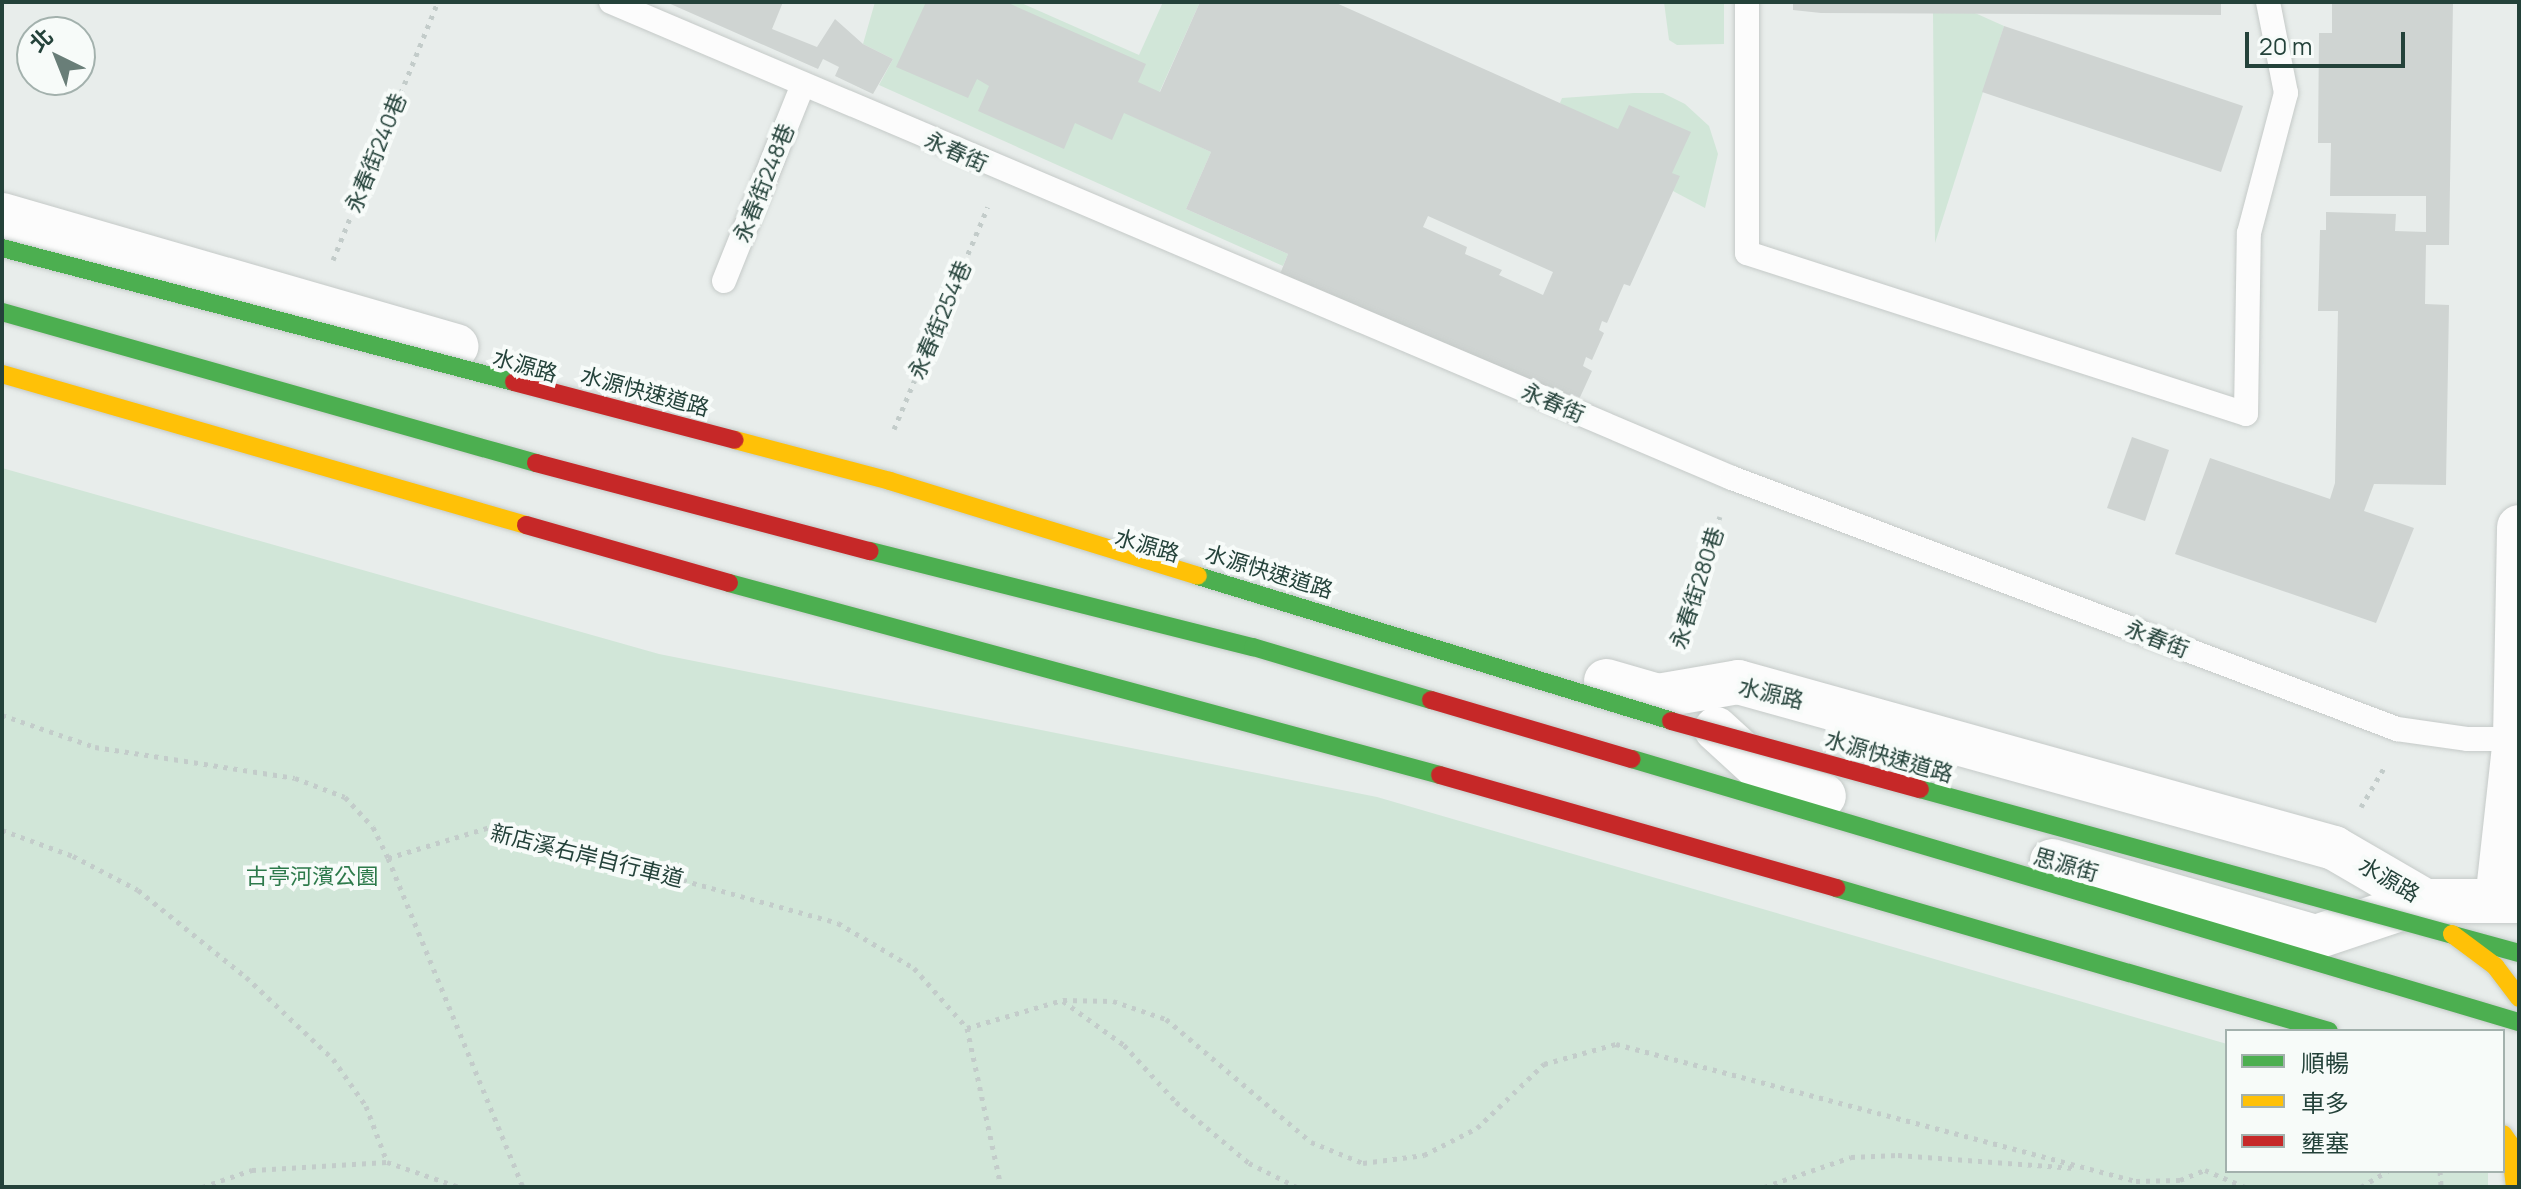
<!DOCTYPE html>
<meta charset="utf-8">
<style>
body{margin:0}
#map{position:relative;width:2521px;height:1189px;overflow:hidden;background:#e8edeb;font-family:Manrope,"Noto Sans TC",sans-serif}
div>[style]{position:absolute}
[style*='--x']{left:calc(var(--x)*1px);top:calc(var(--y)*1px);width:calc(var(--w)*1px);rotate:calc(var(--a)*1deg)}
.green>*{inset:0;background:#d1e6d8}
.building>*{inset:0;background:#cfd4d2}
.path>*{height:5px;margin-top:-2.5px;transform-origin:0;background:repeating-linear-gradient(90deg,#c3ccca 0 4px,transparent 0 10px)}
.roads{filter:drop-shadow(0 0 2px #c5cac8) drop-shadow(0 0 2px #c5cac8)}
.lane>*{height:24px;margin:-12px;padding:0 12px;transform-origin:12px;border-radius:12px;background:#fcfcfc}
.street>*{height:44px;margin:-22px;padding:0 22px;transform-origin:22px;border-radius:22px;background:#fcfcfc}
.fast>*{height:18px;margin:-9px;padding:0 9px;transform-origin:9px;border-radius:9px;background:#4caf50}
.slow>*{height:18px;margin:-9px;padding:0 9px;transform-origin:9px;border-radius:9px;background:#ffc107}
.jam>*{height:18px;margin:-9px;padding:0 9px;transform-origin:9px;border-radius:9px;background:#c62828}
.bridges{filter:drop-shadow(0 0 2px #c3cbc8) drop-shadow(0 0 2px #c3cbc8)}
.fast-bridge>*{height:18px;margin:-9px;padding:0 9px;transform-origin:9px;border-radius:9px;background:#4caf50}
.slow-bridge>*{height:18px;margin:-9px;padding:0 9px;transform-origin:9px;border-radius:9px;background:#ffc107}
.jam-bridge>*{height:18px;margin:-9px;padding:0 9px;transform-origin:9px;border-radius:9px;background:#c62828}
span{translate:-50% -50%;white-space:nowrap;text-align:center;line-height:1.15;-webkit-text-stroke:8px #f7fbf9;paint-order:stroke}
.street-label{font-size:22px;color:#24423a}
.park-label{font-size:22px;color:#2d7a4b}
.frame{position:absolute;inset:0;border:4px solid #24423a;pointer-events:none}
.legend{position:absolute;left:2225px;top:1029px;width:280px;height:144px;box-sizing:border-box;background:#f7fbf9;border:2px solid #a3b1ad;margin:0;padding:10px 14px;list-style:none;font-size:24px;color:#24423a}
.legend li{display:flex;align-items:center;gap:16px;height:40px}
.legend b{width:40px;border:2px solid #a3b1ad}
.north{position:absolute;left:16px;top:16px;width:80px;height:80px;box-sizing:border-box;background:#f7fbf9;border:2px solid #a3b1ad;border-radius:50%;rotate:317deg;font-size:22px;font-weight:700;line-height:32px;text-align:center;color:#24423a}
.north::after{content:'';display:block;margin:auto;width:28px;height:36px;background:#697e78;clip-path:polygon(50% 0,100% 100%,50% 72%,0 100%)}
.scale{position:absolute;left:2245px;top:32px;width:160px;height:36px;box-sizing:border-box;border:4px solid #24423a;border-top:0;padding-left:10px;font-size:24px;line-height:28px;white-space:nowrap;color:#24423a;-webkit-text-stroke:6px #f7fbf9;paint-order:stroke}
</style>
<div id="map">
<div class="green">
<div style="clip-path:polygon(875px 2px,1019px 2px,1139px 55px,1163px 2px,1200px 2px,1146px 122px,1211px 152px,1186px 209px,1288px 254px,1283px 266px,879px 85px,893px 59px,863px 44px)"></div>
<div style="clip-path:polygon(1664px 2px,1724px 2px,1724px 44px,1677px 45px,1669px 40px)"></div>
<div style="clip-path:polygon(1933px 13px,1975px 13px,2004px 26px,1935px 243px)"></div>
<div style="clip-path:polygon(1634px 93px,1663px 93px,1685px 104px,1709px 126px,1718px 154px,1705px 208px,1673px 191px,1560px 103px,1562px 98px)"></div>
<div style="clip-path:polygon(2px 468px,659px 654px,1377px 797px,2227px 1044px,2227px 1171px,2488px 1171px,2488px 1187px,2px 1187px)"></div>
</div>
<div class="building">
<div style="clip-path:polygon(666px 2px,783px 2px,772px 29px,817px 47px,835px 19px,863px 44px,893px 59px,873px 94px,835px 76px,839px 67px,823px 59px,818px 69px)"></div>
<div style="clip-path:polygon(evenodd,926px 2px,1006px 2px,1146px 64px,1138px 82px,1160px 92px,1200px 2px,1334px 2px,1618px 129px,1629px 105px,1691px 132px,1672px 173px,1680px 176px,1630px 286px,1624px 284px,1607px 323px,1602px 321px,1599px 330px,1604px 333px,1592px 360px,1586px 357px,1583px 366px,1592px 371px,1576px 406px,1276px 284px,1288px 254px,1186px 209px,1211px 152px,1124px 113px,1112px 140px,1075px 123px,1064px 149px,978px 111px,989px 86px,977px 79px,968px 98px,896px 67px,926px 2px,1428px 216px,1553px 272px,1543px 295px,1499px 275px,1502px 270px,1465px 254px,1467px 247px,1423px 227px,1428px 216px)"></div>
<div style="clip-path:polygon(1793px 2px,2221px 2px,2221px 15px,1821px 13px,1793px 10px)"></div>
<div style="clip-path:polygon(2332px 2px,2453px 2px,2449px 245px,2426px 245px,2425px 304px,2449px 305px,2446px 485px,2374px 484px,2364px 511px,2414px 528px,2376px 623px,2175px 554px,2210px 458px,2330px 499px,2335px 483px,2338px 311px,2318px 311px,2320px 230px,2326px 230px,2326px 212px,2396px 214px,2395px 231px,2426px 232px,2426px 196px,2330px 196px,2331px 143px,2318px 143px,2319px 33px,2332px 33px)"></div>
<div style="clip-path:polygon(2004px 26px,2243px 106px,2221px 172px,1982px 92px)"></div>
<div style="clip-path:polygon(2132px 437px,2169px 450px,2145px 521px,2107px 508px)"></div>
</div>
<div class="path">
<div style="--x:333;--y:260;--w:279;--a:-67.9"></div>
<div style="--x:894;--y:429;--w:241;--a:-67.1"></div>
<div style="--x:1679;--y:643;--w:133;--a:-72.1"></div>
<div style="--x:2;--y:715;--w:98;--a:19"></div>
<div style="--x:95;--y:747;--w:202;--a:8.8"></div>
<div style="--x:295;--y:778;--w:53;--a:20.8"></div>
<div style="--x:345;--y:797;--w:41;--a:47"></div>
<div style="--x:373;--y:827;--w:34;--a:64"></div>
<div style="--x:388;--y:858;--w:356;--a:67.7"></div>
<div style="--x:2361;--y:807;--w:45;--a:-59.5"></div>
<div style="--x:2;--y:830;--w:76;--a:20.1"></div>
<div style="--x:73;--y:856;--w:73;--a:27.6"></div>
<div style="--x:138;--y:890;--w:139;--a:38.9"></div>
<div style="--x:246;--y:977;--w:120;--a:43.3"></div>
<div style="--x:333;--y:1059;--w:57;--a:54.9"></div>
<div style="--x:366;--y:1106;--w:60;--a:69.4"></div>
<div style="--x:388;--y:858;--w:107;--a:-16.9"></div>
<div style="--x:490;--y:827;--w:361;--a:15.4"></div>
<div style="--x:838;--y:923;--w:88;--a:30.6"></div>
<div style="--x:914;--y:968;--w:80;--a:48.5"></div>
<div style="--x:967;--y:1028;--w:163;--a:77.9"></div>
<div style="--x:1063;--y:1001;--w:75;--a:35.8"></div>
<div style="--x:1124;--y:1045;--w:77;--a:47.6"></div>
<div style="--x:1176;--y:1102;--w:95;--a:39.9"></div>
<div style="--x:1249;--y:1163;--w:54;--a:26.6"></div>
<div style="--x:967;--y:1028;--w:100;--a:-16.3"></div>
<div style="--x:1063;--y:1000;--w:50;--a:1.1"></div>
<div style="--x:1113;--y:1001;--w:56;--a:18.8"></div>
<div style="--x:1166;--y:1019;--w:190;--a:40.3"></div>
<div style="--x:1311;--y:1142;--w:56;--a:22"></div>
<div style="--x:1363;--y:1163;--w:62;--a:-7.5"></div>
<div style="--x:1424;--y:1155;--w:59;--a:-27"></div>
<div style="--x:1477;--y:1128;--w:93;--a:-43.7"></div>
<div style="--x:1544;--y:1064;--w:75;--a:-15.5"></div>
<div style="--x:1616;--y:1044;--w:538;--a:14.76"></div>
<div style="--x:2136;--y:1181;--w:44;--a:-1.3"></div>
<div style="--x:2180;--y:1180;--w:27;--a:-22"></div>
<div style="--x:2205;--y:1170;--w:43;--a:23"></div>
<div style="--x:2440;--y:1171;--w:16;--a:86"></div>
<div style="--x:202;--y:1187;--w:53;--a:-18.8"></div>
<div style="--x:252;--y:1170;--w:135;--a:-3.4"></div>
<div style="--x:387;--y:1162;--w:76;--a:19.1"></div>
<div style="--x:1764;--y:1187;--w:92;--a:-19"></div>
<div style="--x:1851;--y:1157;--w:47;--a:-2.4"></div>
<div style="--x:1898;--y:1155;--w:176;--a:4.2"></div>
<div style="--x:2361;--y:1187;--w:31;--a:-31"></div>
</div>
<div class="roads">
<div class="lane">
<div style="--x:611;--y:2;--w:1218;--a:23.01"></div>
<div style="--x:1732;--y:478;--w:711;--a:20.68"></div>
<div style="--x:2397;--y:729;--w:72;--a:8"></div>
<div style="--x:2468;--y:739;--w:47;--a:0"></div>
<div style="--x:1747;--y:2;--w:251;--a:90"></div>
<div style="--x:1747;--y:253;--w:524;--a:17.88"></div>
<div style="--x:2246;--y:414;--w:181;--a:-89.1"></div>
<div style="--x:2249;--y:233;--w:145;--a:-75.2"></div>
<div style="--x:2286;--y:93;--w:93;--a:-101.2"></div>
<div style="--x:724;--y:281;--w:212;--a:-68.1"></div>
</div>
<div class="street">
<div style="--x:2;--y:215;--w:473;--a:16.1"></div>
<div style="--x:1606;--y:681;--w:54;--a:16.1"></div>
<div style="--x:1658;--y:696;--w:81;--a:-9.9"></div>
<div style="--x:1738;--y:682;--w:619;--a:15.56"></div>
<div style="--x:2334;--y:848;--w:105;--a:30.2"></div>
<div style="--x:2425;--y:901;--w:94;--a:0"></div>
<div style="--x:1716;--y:729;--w:77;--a:42.4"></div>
<div style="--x:1773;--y:781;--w:53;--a:16.4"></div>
<div style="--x:2052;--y:861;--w:275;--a:16.1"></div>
<div style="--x:2316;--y:937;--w:89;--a:-18.4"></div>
<div style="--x:2497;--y:901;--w:163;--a:-83.7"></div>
<div style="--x:2515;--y:739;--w:212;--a:-88.9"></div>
</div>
<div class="fast">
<div style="--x:2;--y:312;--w:555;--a:15.79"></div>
<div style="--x:870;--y:551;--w:395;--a:14.1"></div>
<div style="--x:1253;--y:647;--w:186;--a:16.6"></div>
<div style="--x:729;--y:583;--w:736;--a:15.11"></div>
<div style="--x:1632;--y:759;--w:925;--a:16.52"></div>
<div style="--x:1836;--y:888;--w:513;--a:16.18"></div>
</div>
<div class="slow">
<div style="--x:2;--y:374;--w:545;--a:16.08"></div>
</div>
<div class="jam">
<div style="--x:536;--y:463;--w:345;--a:14.8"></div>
<div style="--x:526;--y:525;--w:211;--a:15.9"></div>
<div style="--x:1431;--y:700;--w:209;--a:16.4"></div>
<div style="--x:1440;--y:775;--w:412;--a:15.9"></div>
</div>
</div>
<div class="bridges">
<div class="fast-bridge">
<div style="--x:2;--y:248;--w:529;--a:14.67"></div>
<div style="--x:1198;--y:576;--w:495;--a:17"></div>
<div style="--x:1920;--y:789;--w:621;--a:15.31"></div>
</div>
<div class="slow-bridge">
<div style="--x:735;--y:440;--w:160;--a:14.8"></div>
<div style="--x:890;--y:481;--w:322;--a:17.1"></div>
<div style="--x:2452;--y:934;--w:54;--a:36.7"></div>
<div style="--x:2495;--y:966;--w:40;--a:53"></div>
<div style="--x:2503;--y:1134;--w:12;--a:55"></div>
<div style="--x:2510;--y:1144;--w:43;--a:83.4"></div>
</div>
<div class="jam-bridge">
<div style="--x:514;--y:382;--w:228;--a:14.7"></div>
<div style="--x:1671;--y:721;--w:258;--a:15.3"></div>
</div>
</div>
<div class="street-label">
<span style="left:956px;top:152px;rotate:24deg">永春街</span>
<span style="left:376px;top:153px;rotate:-68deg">永春街240巷</span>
<span style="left:764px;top:183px;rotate:-68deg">永春街248巷</span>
<span style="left:940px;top:320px;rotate:-67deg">永春街254巷</span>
<span style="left:525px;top:366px;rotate:16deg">水源路</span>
<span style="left:645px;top:392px;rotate:15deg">水源快速道路</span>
<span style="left:1553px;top:403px;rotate:23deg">永春街</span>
<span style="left:1147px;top:546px;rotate:16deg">水源路</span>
<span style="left:1269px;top:572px;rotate:17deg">水源快速道路</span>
<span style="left:1697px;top:588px;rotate:-72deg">永春街280巷</span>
<span style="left:2157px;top:639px;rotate:21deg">永春街</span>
<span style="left:1771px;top:694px;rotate:13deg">水源路</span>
<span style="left:1889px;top:757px;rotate:16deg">水源快速道路</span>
<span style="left:587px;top:856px;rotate:14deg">新店溪右岸自行車道</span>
<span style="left:2066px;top:865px;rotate:16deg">思源街</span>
<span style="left:2389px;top:880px;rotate:30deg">水源路</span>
</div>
<div class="park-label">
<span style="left:312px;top:877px">古亭河濱公園</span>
</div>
<div class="frame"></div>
<ul class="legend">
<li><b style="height:10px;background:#4caf50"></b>順暢</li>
<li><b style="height:10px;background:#ffc107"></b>車多</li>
<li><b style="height:10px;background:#c62828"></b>壅塞</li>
</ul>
<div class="north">北</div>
<div class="scale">20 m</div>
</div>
